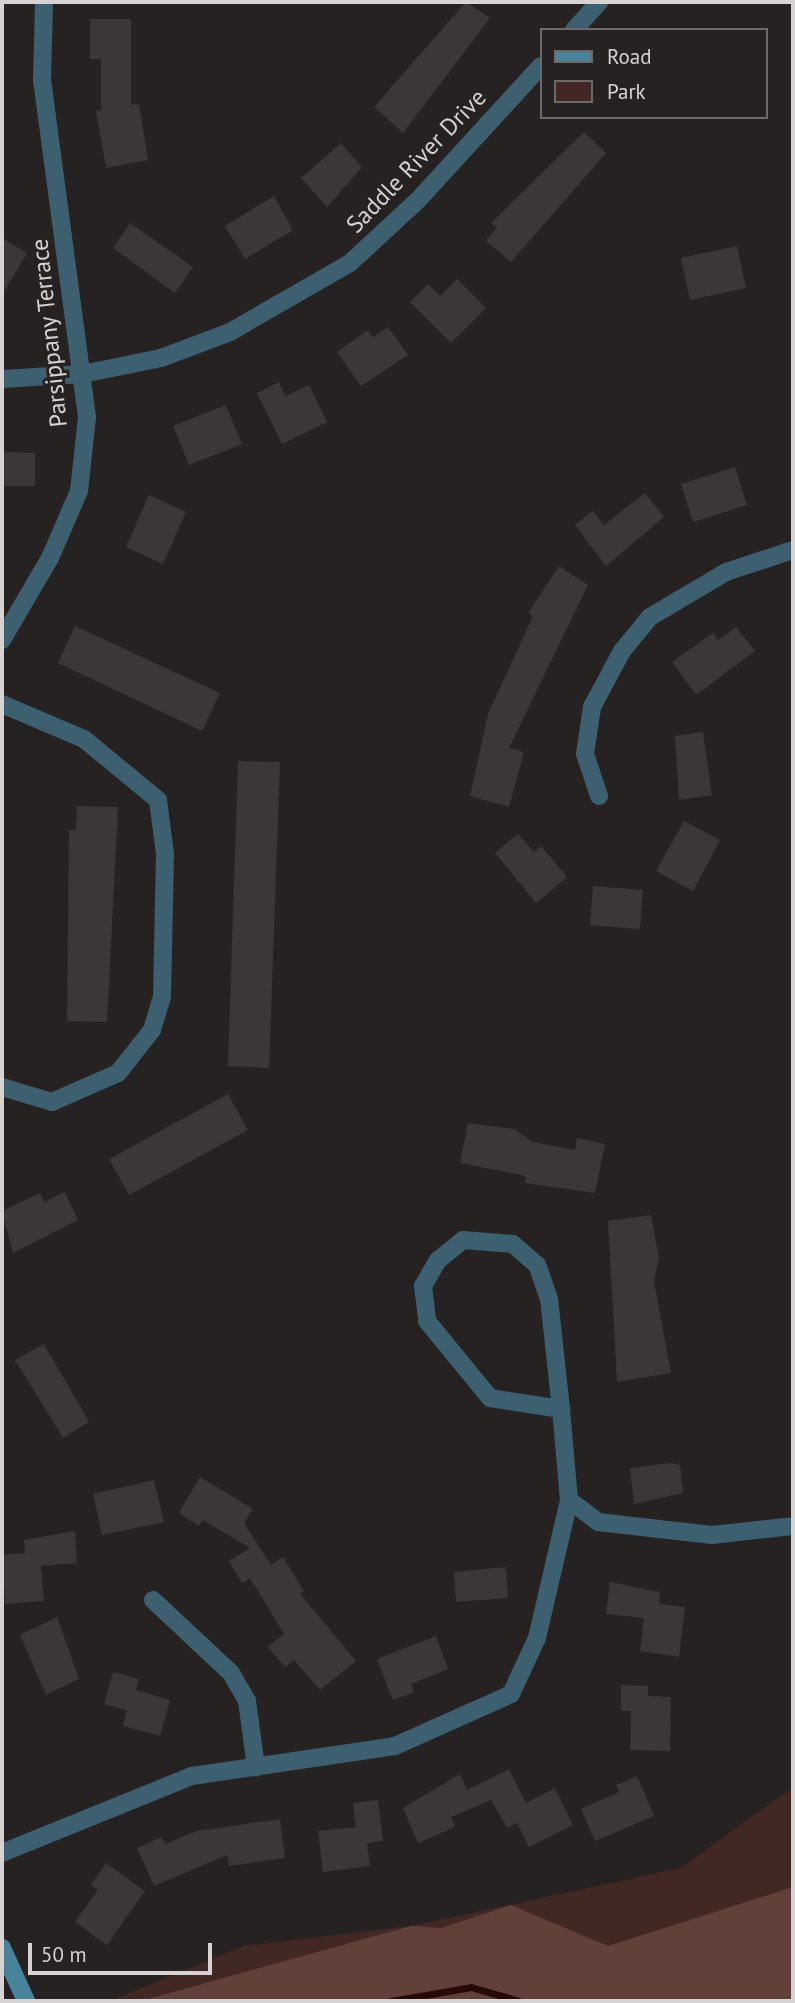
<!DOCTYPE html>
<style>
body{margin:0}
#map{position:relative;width:795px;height:2003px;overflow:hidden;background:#262221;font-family:"PT Sans",sans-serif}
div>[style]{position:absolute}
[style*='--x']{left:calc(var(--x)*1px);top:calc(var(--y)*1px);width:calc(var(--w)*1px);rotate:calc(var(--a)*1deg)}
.green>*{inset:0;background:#422823}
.forest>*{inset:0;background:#604039}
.stream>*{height:7px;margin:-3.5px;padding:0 3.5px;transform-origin:3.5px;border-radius:3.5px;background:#250a06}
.building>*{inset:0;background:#3c3736}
.street>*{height:18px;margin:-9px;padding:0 9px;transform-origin:9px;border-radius:9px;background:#3c606f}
.secondary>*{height:18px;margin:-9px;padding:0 9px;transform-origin:9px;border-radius:9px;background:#47839b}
span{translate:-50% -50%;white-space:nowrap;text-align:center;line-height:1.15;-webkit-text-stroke:6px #262221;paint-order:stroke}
.street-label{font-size:24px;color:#d6d3d2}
.frame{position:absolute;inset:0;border:4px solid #d6d3d2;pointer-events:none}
.legend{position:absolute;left:540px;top:28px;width:228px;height:91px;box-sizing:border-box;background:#262221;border:2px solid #6c6968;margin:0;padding:9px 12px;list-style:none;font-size:21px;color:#d6d3d2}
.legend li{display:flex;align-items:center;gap:14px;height:35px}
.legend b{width:35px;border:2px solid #6c6968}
.scale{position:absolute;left:28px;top:1943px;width:184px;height:32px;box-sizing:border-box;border:4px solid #d6d3d2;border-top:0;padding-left:9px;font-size:21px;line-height:24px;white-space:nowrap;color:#d6d3d2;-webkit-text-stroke:5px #262221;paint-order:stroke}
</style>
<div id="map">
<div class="green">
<div style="clip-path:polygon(793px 1787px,793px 2001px,110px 2001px,244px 1946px,411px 1926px,681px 1868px)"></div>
</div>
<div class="forest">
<div style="clip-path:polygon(793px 1887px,793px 2001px,141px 2001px,411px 1926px,441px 1928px,511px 1905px,608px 1946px)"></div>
</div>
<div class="stream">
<div style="--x:391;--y:2001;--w:81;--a:-9.9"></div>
<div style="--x:471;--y:1987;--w:50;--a:16.3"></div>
</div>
<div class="building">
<div style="clip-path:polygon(466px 2px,490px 18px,403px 133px,374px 107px)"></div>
<div style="clip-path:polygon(90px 19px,131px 19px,131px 105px,139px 104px,148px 160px,106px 168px,96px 111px,101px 110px,101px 59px,90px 59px)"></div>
<div style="clip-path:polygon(584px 132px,606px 153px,511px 262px,486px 241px,497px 228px,491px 223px)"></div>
<div style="clip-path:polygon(341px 143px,362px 167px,327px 207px,301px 178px)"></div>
<div style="clip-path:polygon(274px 196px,293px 230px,245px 259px,225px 226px)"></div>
<div style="clip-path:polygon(130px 223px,193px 267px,175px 293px,113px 248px)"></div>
<div style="clip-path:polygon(2px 238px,27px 253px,2px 295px)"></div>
<div style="clip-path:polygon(737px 246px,746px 288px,690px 300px,681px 258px)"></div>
<div style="clip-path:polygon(457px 279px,486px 308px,451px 343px,410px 302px,428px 284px,440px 296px)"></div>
<div style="clip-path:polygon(388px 327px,408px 355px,361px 386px,337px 352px,368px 330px,373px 337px)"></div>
<div style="clip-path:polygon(279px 382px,285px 396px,309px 385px,327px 422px,282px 444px,257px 393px)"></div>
<div style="clip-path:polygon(226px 405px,242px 444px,189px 465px,173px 426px)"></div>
<div style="clip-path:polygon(2px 452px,35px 453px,35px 486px,2px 486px)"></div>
<div style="clip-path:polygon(735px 467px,747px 505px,693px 522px,681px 484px)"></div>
<div style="clip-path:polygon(645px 493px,664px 517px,606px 566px,575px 525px,593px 511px,604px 525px)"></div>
<div style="clip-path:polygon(149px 495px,186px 512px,163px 564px,126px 547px)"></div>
<div style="clip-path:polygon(559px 566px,588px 585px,509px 748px,524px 752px,509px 807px,470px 796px,488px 714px,533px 616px,528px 613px)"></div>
<div style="clip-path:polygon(75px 626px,220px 693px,202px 731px,58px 663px)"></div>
<div style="clip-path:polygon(736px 627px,755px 651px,696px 695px,672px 662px,713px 633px,718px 640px)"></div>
<div style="clip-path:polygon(703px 732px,712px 795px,679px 800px,675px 736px)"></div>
<div style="clip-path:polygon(238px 761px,280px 762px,269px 1068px,228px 1066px)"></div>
<div style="clip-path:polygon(77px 806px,118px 807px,107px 1022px,67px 1021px,69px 830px,76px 830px)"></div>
<div style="clip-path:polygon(684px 821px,720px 840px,693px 891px,656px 871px)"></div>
<div style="clip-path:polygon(518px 834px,534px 852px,541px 846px,567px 877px,536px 903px,495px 853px)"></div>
<div style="clip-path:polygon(593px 886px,643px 890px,640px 929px,590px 925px)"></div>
<div style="clip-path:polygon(228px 1094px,248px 1130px,129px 1195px,109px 1159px)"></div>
<div style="clip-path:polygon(468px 1123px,514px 1129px,533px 1142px,575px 1150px,577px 1138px,605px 1144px,595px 1193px,525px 1183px,526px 1176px,460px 1163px)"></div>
<div style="clip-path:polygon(65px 1192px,78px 1220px,13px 1253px,2px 1211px,40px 1193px,44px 1202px)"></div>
<div style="clip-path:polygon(651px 1215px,659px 1258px,654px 1281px,671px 1373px,617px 1382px,608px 1221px)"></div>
<div style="clip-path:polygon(44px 1344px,89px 1422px,63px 1438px,15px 1360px)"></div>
<div style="clip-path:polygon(670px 1463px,680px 1465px,683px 1493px,634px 1504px,630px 1468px)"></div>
<div style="clip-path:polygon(200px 1477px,253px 1509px,244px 1523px,271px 1565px,283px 1557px,304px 1591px,300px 1594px,356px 1661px,320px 1690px,294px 1660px,285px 1667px,268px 1647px,284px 1634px,250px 1578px,242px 1583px,229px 1561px,250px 1548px,203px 1520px,199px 1526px,179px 1513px)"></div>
<div style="clip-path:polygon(154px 1480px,164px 1522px,102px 1535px,93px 1494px)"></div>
<div style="clip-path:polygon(75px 1531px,77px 1563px,41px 1566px,44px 1601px,5px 1604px,2px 1555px,25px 1553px,24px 1540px)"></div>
<div style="clip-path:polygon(506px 1567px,508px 1598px,456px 1602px,454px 1572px)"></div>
<div style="clip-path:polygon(610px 1582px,660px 1592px,659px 1604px,685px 1607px,679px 1657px,640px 1651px,644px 1618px,606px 1614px)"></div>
<div style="clip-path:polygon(57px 1617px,79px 1679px,46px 1695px,20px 1635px)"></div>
<div style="clip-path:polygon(436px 1636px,448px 1669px,411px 1684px,414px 1692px,393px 1700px,377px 1659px)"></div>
<div style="clip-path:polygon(113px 1672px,139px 1679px,136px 1690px,170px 1700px,160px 1736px,123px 1726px,127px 1710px,104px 1704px)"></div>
<div style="clip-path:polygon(621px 1685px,648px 1686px,648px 1696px,671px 1697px,670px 1751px,630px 1750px,631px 1711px,621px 1711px)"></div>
<div style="clip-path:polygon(509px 1769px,526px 1803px,555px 1788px,573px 1825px,529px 1847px,517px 1823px,507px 1828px,491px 1800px,451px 1817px,455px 1827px,418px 1843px,403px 1808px,460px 1774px,467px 1790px)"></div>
<div style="clip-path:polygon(637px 1776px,654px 1816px,595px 1841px,581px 1809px,619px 1792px,616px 1785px)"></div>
<div style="clip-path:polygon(378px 1800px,383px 1841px,367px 1843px,370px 1866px,323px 1872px,318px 1831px,356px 1827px,353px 1803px)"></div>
<div style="clip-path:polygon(280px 1819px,285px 1858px,229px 1866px,227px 1855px,154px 1886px,137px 1848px,162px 1837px,165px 1844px,196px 1831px)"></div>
<div style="clip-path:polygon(106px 1863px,145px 1891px,107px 1945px,75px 1922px,98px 1890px,91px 1885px)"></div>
</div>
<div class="street">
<div style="--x:574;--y:30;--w:38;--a:-48"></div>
<div style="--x:2;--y:379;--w:81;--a:-3.5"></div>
<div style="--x:83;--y:374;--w:80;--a:-11.6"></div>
<div style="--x:161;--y:358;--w:74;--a:-20.6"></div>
<div style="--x:230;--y:332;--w:138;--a:-29.9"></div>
<div style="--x:350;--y:263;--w:94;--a:-42.8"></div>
<div style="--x:419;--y:199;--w:180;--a:-47.5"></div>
<div style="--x:2;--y:640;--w:95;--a:-59.7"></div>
<div style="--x:50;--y:558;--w:73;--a:-66.6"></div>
<div style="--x:79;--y:491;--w:74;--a:-83.8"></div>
<div style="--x:87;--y:417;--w:340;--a:-97.6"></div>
<div style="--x:42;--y:80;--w:78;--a:-88.5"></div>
<div style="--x:2;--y:704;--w:89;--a:23.1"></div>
<div style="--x:84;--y:739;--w:96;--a:39.5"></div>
<div style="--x:158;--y:800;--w:54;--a:82.6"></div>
<div style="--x:165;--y:854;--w:143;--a:91.2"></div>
<div style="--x:162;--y:997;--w:34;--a:107"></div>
<div style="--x:152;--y:1030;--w:55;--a:128.3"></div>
<div style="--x:118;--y:1073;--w:72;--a:156.3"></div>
<div style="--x:52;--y:1102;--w:52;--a:-163.3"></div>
<div style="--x:599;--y:796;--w:44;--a:-108.4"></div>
<div style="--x:585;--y:754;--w:48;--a:-81.5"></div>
<div style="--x:592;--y:707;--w:64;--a:-61.8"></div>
<div style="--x:622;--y:651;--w:44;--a:-50.5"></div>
<div style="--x:650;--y:617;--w:88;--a:-30.6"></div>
<div style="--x:726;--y:572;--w:71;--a:-18.2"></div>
<div style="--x:569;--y:1500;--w:36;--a:37"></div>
<div style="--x:598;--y:1522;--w:115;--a:6.5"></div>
<div style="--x:712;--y:1535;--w:81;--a:-6.3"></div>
<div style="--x:153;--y:1600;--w:107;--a:43.1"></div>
<div style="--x:231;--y:1673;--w:32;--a:60"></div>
<div style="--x:247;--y:1701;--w:67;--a:82.2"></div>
<div style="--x:2;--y:1853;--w:205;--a:-22.1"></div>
<div style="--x:192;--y:1776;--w:205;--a:-8.4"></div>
<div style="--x:395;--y:1746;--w:127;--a:-24.1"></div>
<div style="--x:511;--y:1694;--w:62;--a:-65.1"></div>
<div style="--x:537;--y:1638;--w:142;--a:-76.9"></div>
<div style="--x:569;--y:1500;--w:91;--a:-95"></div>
<div style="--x:561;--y:1409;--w:111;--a:-96.2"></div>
<div style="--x:549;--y:1299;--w:36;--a:-109"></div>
<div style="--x:537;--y:1265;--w:32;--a:-139"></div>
<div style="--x:513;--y:1244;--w:50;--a:-175.4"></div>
<div style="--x:463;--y:1240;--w:32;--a:141"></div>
<div style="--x:438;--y:1260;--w:30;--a:120"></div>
<div style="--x:423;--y:1286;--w:35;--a:83"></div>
<div style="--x:427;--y:1321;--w:99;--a:50.7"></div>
<div style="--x:490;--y:1398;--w:72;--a:8.8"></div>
</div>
<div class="secondary">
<div style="--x:2;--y:1948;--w:58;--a:65.6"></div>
</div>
<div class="street-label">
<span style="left:416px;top:161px;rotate:-46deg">Saddle River Drive</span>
<span style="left:49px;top:333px;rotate:-96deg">Parsippany Terrace</span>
</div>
<div class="frame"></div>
<ul class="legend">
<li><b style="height:9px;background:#47839b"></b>Road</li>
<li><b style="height:19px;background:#422823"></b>Park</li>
</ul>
<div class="scale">50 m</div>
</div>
